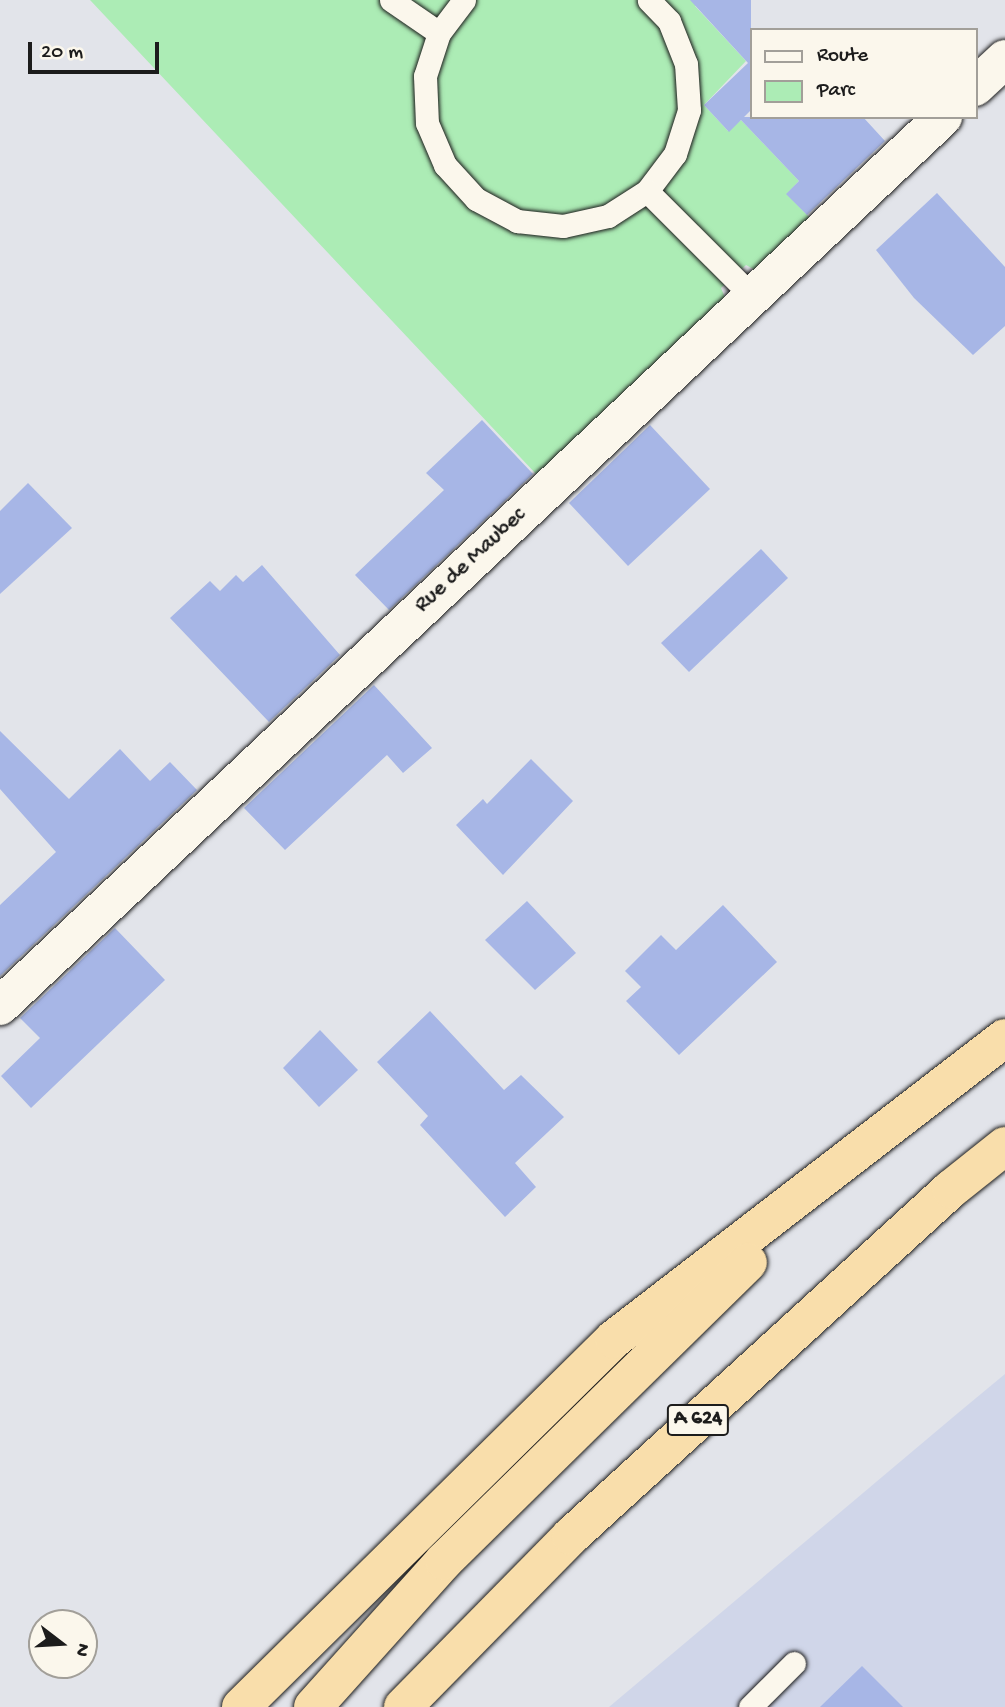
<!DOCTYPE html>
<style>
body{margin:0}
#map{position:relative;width:1005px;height:1707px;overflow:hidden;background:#e2e4ea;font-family:"Gochi Hand",sans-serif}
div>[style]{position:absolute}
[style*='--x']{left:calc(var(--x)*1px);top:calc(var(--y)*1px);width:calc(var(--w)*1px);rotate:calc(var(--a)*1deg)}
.built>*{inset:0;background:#d0d6e9}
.green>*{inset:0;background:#acecb5}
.building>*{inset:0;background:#a7b6e6}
.roads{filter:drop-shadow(0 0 2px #1c1c1c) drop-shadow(0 0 2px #1c1c1c)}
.service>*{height:23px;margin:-11.5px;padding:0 11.5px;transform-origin:11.5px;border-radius:11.5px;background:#fbf7ec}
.minor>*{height:38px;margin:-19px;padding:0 19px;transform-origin:19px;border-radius:19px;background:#fbf7ec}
.motorway>*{height:38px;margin:-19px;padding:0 19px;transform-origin:19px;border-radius:19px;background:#f9deab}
span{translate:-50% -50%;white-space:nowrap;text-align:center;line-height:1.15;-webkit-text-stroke:7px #fbf7ec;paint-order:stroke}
.shield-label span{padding:2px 5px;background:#fbf7ec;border:2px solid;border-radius:5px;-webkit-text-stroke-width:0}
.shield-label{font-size:21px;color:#1c1c1c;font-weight:700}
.street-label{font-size:23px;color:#1c1c1c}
.legend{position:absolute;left:750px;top:28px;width:228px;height:91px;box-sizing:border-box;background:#fbf7ec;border:2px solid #a29f99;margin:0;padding:9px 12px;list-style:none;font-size:21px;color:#1c1c1c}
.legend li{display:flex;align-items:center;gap:14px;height:35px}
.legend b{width:35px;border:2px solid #a29f99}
.north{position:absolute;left:28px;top:1609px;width:70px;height:70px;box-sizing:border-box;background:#fbf7ec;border:2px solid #a29f99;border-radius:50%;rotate:107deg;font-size:19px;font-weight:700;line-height:28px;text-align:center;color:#1c1c1c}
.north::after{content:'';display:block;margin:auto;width:24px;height:32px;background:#1c1c1c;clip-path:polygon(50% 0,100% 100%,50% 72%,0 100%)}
.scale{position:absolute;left:28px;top:42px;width:131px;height:32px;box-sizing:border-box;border:4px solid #1c1c1c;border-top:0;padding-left:9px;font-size:21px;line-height:24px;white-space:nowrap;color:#1c1c1c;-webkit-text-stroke:5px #fbf7ec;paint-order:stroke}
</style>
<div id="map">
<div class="built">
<div style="clip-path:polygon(1005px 1374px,1005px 1707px,609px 1707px,958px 1413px)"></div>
</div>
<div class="green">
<div style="clip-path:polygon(90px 0,701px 0,695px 6px,746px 61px,704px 105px,728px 131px,741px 120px,799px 181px,787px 194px,812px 220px,757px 271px,746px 265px,721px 288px,726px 300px,537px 475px)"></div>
</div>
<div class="building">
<div style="clip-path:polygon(690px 0,751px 0,751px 110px,744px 117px,863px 117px,885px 141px,807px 215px,786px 194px,799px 181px,741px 120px,729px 132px,704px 105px,748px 63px)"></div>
<div style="clip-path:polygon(937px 193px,1005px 267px,1005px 326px,973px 355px,914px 298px,876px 250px)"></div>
<div style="clip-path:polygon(482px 420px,533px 474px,389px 610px,355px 575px,444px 490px,426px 473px)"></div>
<div style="clip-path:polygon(650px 425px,710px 489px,628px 566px,569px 503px)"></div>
<div style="clip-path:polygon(28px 483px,72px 528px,0 594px,0 511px)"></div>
<div style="clip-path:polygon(761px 549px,788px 578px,689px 672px,661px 643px)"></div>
<div style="clip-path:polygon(262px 565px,340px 655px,269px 722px,170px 618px,210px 581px,220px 591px,236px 575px,243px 582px)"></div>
<div style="clip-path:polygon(374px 685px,432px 748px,403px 773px,387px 755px,285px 850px,244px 808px)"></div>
<div style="clip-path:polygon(0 731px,69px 799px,120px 749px,150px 781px,170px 762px,197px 790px,0 976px,0 905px,56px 852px,0 789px)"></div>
<div style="clip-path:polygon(531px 759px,573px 801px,503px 875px,456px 825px,483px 799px,487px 804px)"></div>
<div style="clip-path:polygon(527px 901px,576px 953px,535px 990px,485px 940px)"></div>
<div style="clip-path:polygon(723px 905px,777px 962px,679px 1055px,626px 1001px,641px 987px,625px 971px,661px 935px,676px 950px)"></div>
<div style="clip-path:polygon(115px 928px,165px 980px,31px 1108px,1px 1076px,40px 1038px,20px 1018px)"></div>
<div style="clip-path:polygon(430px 1011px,504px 1090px,521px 1075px,564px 1117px,515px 1163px,536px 1187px,505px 1217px,420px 1125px,428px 1116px,377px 1062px)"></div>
<div style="clip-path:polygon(320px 1030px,358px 1070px,319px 1107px,283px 1068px)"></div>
<div style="clip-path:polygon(862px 1666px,903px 1707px,820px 1707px)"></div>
</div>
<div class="roads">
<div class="service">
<div style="--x:391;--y:0;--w:58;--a:34.5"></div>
<div style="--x:464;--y:0;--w:41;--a:127.1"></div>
<div style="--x:439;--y:33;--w:45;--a:108"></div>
<div style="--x:425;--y:76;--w:47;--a:87.6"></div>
<div style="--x:427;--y:123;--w:46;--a:66.8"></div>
<div style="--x:445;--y:165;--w:46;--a:47.6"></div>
<div style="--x:476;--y:199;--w:47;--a:28.2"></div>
<div style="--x:517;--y:221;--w:46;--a:6.2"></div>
<div style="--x:563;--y:226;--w:46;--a:-12.5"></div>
<div style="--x:608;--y:216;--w:46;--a:-32.7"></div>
<div style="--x:647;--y:191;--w:46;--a:-52.9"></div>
<div style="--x:675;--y:154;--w:46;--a:-72.3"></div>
<div style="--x:689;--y:110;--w:46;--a:-93.7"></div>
<div style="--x:686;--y:64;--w:46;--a:-111.6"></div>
<div style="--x:669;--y:21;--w:29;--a:-134"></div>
<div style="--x:647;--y:191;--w:150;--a:45"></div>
<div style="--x:750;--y:1707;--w:62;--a:-45"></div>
</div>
<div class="minor">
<div style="--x:975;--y:87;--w:41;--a:-43"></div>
<div style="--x:0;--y:1006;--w:1296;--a:-43.31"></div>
</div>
<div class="motorway">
<div style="--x:241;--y:1707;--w:524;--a:-44.61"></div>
<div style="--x:614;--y:1339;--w:493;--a:-37.6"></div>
<div style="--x:313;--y:1707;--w:196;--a:-48.1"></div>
<div style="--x:444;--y:1561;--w:426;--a:-44.5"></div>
<div style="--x:403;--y:1707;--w:240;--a:-45.5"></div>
<div style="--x:571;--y:1536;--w:515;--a:-42.4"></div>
<div style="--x:951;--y:1189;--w:69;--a:-38.5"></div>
</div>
</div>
<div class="shield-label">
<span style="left:698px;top:1420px">A 624</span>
</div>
<div class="street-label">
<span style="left:471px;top:561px;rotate:-43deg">Rue de Maubec</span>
</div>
<ul class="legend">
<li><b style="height:9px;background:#fbf7ec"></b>Route</li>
<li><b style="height:19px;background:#acecb5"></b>Parc</li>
</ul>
<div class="north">N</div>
<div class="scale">20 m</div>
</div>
